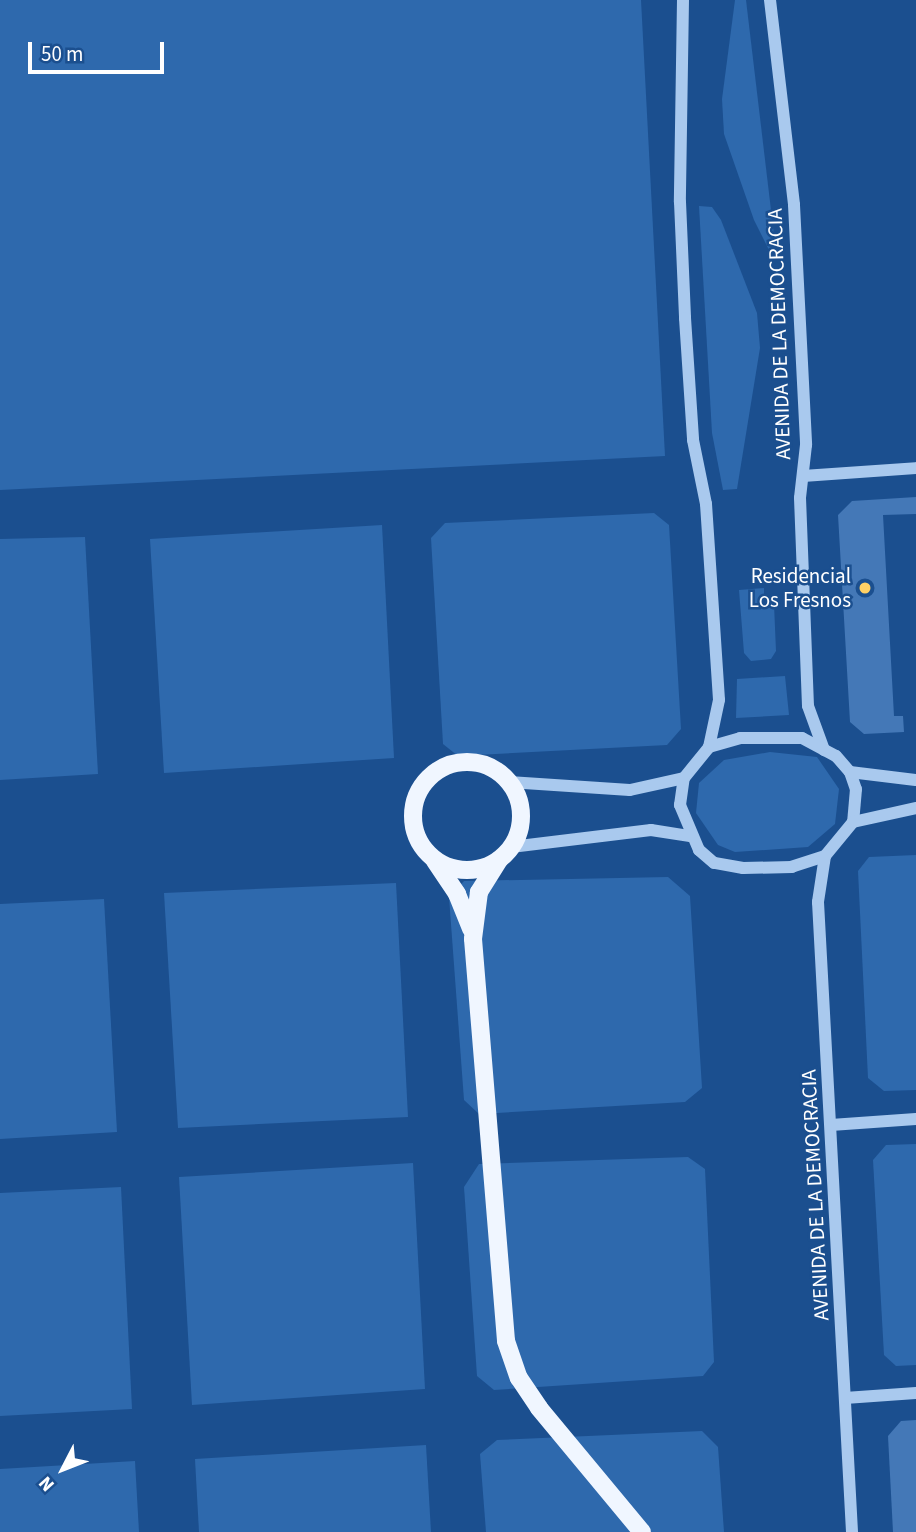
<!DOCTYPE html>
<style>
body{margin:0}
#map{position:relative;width:916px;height:1532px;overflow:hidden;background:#1b4f8f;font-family:"Source Sans 3",sans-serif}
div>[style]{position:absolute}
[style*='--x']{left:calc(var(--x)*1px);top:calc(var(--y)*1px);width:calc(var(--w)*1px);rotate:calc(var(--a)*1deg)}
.green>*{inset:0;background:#2e69ad}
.building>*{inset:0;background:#4478b7}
.minor>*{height:12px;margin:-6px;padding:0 6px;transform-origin:6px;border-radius:6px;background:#a9c9ee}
.major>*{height:18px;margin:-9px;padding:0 9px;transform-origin:9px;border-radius:9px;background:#f0f6ff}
.major>.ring{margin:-9px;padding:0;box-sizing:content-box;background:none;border:18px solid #f0f6ff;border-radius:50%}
.dots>*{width:19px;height:19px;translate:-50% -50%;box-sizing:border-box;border:4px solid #1b4f8f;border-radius:50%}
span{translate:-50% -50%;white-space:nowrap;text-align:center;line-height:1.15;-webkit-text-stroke:5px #1b4f8f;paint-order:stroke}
.street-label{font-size:21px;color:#fff}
.poi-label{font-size:21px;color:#fff}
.right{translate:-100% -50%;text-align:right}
.north{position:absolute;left:28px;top:1434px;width:70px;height:70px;-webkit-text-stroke:5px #1b4f8f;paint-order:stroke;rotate:228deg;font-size:19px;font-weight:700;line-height:28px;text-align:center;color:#fff}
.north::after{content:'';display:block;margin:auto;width:24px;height:32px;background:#fff;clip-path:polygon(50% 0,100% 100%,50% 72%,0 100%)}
.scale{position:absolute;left:28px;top:42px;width:136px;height:32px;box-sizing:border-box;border:4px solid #fff;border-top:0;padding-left:9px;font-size:21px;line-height:24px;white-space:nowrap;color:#fff;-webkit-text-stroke:5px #1b4f8f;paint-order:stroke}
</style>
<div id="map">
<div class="green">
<div style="clip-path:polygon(0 0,641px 0,665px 456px,0 490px)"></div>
<div style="clip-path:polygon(735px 0,746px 0,776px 252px,770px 252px,754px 220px,724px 134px,722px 99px)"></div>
<div style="clip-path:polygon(699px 206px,712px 207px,721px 220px,757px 313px,760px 348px,737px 489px,723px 490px,712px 433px)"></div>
<div style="clip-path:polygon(654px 513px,669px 525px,681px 729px,667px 745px,458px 756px,443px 744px,431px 538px,445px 523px)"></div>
<div style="clip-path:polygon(382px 525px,394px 758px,164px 773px,150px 539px)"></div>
<div style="clip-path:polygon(85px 537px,98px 774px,0 780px,0 539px)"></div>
<div style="clip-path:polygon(764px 588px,764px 603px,774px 604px,776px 651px,771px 659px,751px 661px,744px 653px,739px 590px)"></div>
<div style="clip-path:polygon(785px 676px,789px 715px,736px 718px,737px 679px)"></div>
<div style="clip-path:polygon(770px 752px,817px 757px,839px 789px,835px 824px,808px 847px,735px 852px,718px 845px,696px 813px,699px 783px,724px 760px)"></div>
<div style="clip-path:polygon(916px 855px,916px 1090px,884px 1091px,868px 1078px,858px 871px,869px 857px)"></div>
<div style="clip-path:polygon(668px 877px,690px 896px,702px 1088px,685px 1102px,479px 1114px,464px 1100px,449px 897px,464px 881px)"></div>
<div style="clip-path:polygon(396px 883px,408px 1117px,178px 1128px,164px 893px)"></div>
<div style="clip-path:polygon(104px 899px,117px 1132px,0 1139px,0 904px)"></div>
<div style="clip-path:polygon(916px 1144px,916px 1365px,896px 1366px,884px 1355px,873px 1160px,886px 1145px)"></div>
<div style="clip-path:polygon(688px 1157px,705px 1169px,714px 1362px,703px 1376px,494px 1390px,477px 1376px,464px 1187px,479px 1164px)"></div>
<div style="clip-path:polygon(413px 1163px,425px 1389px,192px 1405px,179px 1177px)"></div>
<div style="clip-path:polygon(121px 1187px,132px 1409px,0 1416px,0 1193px)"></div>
<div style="clip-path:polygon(702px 1431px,718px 1447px,724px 1532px,486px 1532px,480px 1454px,497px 1440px)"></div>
<div style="clip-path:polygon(426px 1445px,431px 1532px,199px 1532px,195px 1459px)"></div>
<div style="clip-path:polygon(135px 1461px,139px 1532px,0 1532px,0 1469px)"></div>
</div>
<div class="building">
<div style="clip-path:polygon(916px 497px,916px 514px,883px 515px,894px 716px,903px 716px,904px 732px,864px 734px,850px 722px,838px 515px,852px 501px)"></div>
<div style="clip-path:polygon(916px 1420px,916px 1532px,893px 1532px,888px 1436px,901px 1421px)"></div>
</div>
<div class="minor">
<div style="--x:683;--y:0;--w:202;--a:90.9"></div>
<div style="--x:680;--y:202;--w:116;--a:87.5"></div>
<div style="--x:685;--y:318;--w:122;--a:86.2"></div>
<div style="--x:693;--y:440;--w:65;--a:78.5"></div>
<div style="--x:706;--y:504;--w:196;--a:86.2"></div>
<div style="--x:719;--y:700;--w:48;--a:102"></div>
<div style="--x:770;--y:0;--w:206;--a:83.3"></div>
<div style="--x:794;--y:205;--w:240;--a:87.1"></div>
<div style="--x:806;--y:445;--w:53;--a:96.5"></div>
<div style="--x:800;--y:498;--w:208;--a:87.8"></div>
<div style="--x:808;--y:706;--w:47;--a:70"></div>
<div style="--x:803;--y:476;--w:113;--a:-4"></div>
<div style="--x:740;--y:738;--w:62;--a:0"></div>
<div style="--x:802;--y:738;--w:38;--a:28"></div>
<div style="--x:836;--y:756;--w:21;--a:49"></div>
<div style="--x:850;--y:772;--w:18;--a:71"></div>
<div style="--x:856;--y:789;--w:33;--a:95"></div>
<div style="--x:853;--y:822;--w:44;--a:129.5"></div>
<div style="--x:825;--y:856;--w:35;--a:162"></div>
<div style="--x:792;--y:867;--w:49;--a:178.8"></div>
<div style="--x:743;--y:868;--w:29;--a:-170"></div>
<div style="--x:714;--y:863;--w:20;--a:-139"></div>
<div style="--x:699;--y:850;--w:49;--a:-112.9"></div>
<div style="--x:680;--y:805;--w:27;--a:-82"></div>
<div style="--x:684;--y:778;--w:40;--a:-51"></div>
<div style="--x:709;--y:747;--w:32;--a:-16"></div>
<div style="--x:850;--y:772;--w:66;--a:6.9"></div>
<div style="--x:509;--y:782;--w:121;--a:3.8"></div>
<div style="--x:630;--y:790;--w:55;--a:-12.5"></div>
<div style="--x:853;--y:822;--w:65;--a:-12.5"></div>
<div style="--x:511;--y:847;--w:141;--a:-6.9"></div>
<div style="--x:651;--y:830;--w:38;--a:9"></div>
<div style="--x:825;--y:856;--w:47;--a:98.7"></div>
<div style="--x:818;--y:902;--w:631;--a:86.91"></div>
<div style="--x:831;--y:1125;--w:85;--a:-4"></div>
<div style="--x:845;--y:1398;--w:71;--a:-4"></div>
</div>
<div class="major">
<div class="ring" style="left:413px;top:762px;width:90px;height:90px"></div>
<div style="--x:499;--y:860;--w:38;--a:122"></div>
<div style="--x:479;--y:892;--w:47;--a:97.3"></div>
<div style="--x:473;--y:939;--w:403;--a:85.3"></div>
<div style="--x:506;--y:1341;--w:39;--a:71"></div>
<div style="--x:519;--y:1378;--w:36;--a:56"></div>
<div style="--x:539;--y:1408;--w:161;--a:50.3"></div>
<div style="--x:435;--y:861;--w:40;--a:56"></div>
<div style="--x:457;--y:894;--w:38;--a:68"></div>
</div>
<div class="dots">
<div style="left:865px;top:588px;background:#ffd166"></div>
</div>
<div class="street-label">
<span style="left:779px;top:334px;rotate:-92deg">AVENIDA DE LA DEMOCRACIA</span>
<span style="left:815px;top:1195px;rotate:-93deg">AVENIDA DE LA DEMOCRACIA</span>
</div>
<div class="poi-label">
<span class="right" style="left:851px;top:588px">Residencial<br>Los Fresnos</span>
</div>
<div class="north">N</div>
<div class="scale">50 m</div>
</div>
